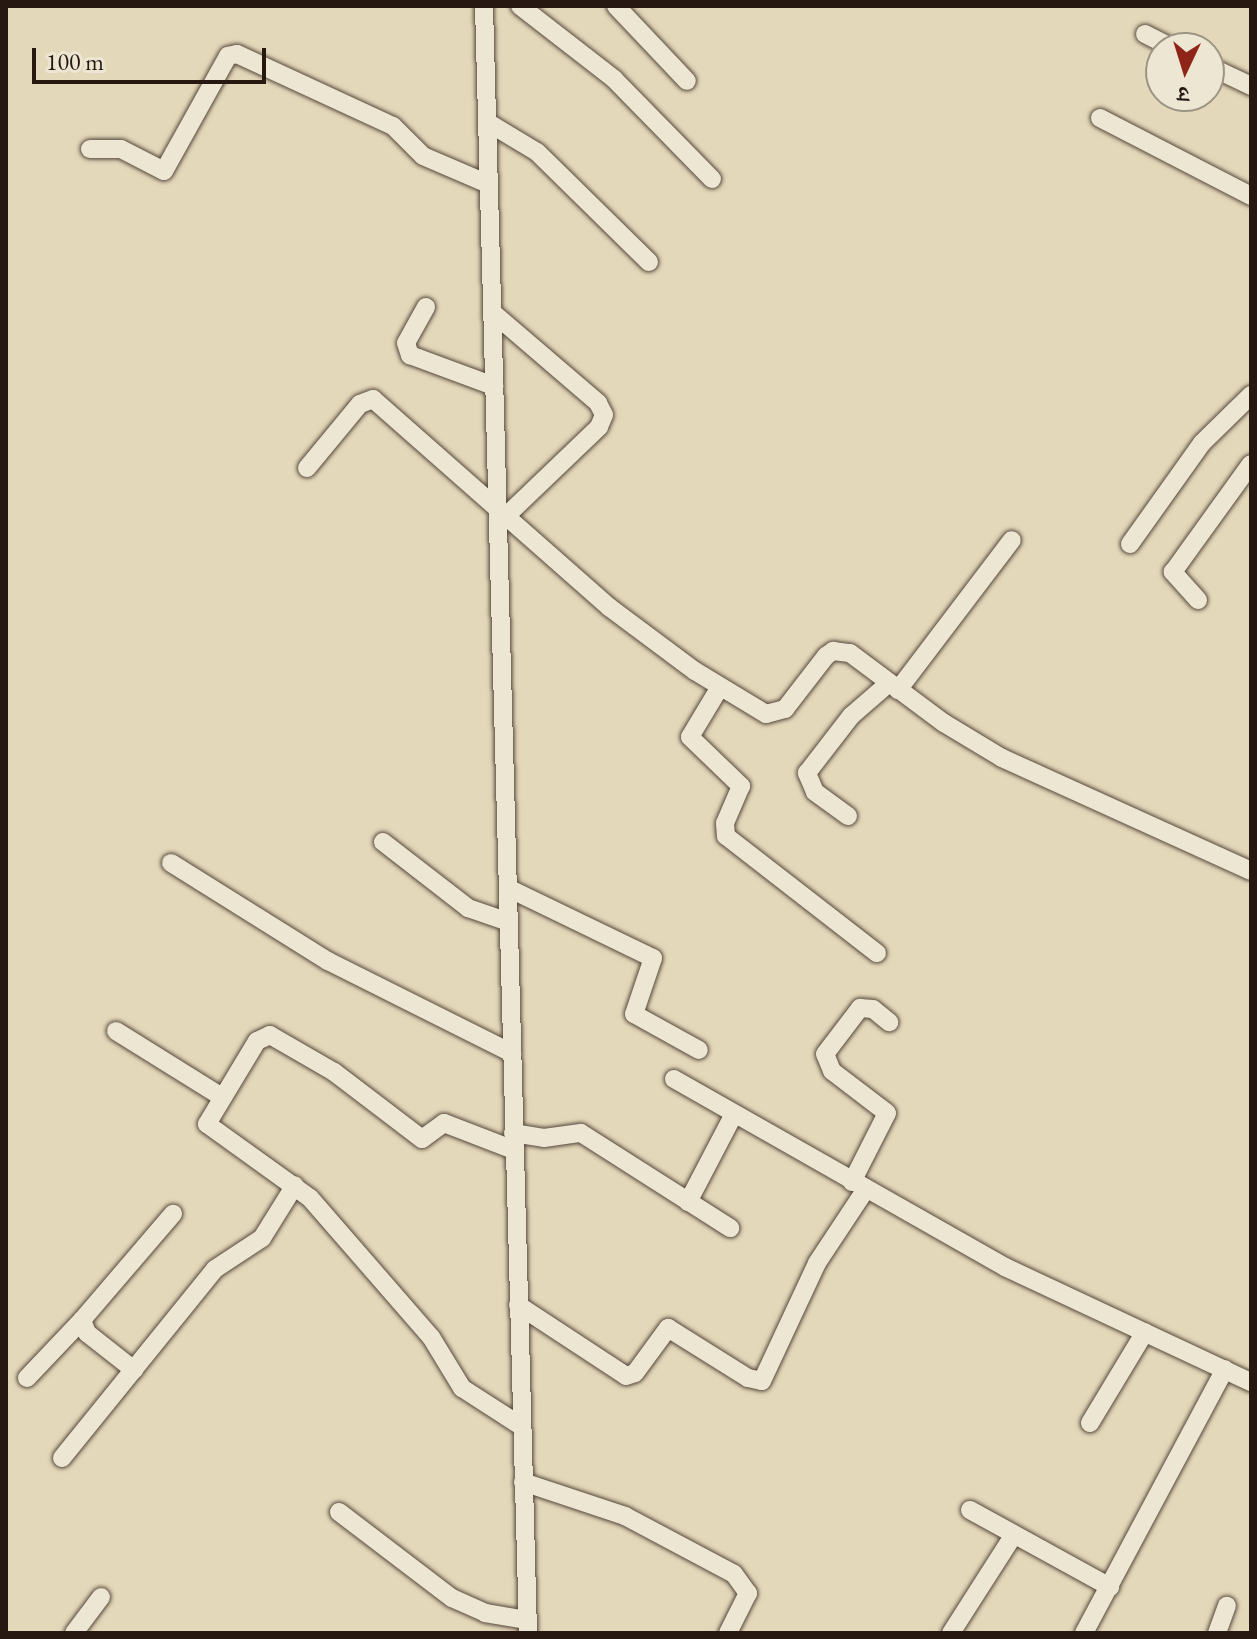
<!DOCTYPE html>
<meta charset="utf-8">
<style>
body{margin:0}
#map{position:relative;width:1257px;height:1639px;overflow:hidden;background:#e4d8ba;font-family:"EB Garamond","Noto Serif Devanagari",serif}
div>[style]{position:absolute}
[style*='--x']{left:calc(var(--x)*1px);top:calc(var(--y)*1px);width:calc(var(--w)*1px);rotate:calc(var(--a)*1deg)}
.roads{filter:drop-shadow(0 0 2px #56483c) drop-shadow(0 0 2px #56483c)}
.minor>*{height:18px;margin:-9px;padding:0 9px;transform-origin:9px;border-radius:9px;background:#ede6d2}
span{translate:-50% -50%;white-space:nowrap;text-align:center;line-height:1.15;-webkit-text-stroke:6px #ede6d2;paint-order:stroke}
.frame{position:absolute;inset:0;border:8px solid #271812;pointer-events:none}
.north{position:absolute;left:1145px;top:32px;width:80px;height:80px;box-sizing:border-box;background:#ede6d2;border:2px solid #9e9485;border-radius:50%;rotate:184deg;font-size:22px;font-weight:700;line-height:32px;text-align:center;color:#271812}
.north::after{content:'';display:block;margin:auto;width:28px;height:36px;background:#8f2418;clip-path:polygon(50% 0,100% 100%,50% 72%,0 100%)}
.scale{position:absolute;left:32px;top:48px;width:234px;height:36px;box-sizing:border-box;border:4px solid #271812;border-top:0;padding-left:10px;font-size:24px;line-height:28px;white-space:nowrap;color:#271812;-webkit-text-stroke:6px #ede6d2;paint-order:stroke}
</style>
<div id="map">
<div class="roads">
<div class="minor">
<div style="--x:484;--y:6;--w:1628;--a:88.45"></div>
<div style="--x:520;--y:6;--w:119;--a:37.8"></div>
<div style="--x:614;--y:79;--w:140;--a:45.6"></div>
<div style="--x:616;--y:6;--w:103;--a:46.6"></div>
<div style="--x:1145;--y:34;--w:31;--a:27"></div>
<div style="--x:1209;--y:66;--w:47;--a:25.5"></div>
<div style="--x:1100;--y:118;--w:170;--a:27.3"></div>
<div style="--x:487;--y:122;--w:58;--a:31"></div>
<div style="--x:537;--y:152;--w:157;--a:44.5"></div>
<div style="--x:90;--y:149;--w:31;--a:0"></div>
<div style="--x:121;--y:149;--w:48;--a:27.1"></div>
<div style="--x:164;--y:171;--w:132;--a:-60.9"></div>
<div style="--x:228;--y:56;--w:9;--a:-13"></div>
<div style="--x:237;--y:54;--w:172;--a:24.8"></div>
<div style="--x:393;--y:126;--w:42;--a:45"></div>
<div style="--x:423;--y:156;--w:71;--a:23.3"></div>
<div style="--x:426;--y:307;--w:41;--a:119.1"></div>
<div style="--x:406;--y:343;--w:13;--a:72"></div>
<div style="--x:410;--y:355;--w:90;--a:20.3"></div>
<div style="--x:492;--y:312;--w:140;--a:40.6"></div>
<div style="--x:598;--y:403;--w:13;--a:63"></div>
<div style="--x:604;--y:415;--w:13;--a:113"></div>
<div style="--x:599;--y:427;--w:132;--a:136.2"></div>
<div style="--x:307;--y:468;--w:83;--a:-50.4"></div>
<div style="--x:360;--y:404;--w:14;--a:-21"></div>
<div style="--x:373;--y:399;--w:315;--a:41.4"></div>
<div style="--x:609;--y:607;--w:107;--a:36.7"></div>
<div style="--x:695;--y:671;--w:83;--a:31.2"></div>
<div style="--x:766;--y:714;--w:20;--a:-15"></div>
<div style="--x:785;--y:709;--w:67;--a:-52.3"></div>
<div style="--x:826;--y:656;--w:9;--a:-36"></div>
<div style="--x:833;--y:651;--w:17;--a:7"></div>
<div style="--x:850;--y:653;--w:117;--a:36.7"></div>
<div style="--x:944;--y:723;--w:68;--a:31.1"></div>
<div style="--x:1002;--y:758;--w:273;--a:24.4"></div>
<div style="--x:1130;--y:544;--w:124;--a:-54.5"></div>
<div style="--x:1202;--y:443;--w:69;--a:-44.4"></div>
<div style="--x:1198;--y:600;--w:38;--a:-132"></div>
<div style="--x:1173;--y:572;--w:133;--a:-54.2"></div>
<div style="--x:720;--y:687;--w:58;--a:121"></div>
<div style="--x:690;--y:737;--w:71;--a:43.9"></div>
<div style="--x:741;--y:786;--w:40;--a:113.4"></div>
<div style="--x:725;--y:823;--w:13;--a:86"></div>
<div style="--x:726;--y:836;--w:191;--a:37.8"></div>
<div style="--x:898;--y:690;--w:188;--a:-52.8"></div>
<div style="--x:848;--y:816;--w:41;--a:-144"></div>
<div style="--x:815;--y:792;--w:21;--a:-113"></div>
<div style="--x:807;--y:773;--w:72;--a:-52.3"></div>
<div style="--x:851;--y:716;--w:50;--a:-41"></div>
<div style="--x:383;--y:842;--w:108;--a:37.8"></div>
<div style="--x:468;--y:908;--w:43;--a:18.9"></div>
<div style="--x:171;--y:863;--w:185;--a:32"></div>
<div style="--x:328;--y:961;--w:206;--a:26.6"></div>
<div style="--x:508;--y:888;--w:161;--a:25.8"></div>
<div style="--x:653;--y:958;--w:59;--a:108.7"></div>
<div style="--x:634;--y:1014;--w:74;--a:29"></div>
<div style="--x:116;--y:1031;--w:125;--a:31.9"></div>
<div style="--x:674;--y:1079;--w:381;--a:29.6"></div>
<div style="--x:1005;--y:1267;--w:272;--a:25.1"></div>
<div style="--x:513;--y:1133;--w:31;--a:9"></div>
<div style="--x:544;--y:1138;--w:37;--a:-8"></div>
<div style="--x:581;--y:1133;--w:177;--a:32.5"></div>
<div style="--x:514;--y:1150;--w:75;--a:-158.9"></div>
<div style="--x:444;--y:1123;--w:27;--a:144"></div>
<div style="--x:422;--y:1139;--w:111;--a:-142.7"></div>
<div style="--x:334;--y:1072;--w:74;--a:-150"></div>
<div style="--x:270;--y:1035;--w:14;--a:155"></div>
<div style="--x:257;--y:1041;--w:97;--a:121.1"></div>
<div style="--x:207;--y:1124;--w:127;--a:35.7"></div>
<div style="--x:310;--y:1198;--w:184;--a:49"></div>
<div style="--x:431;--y:1337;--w:60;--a:58.7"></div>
<div style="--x:462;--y:1388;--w:70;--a:32.8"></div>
<div style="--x:852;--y:1182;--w:77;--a:-63.1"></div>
<div style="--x:887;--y:1113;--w:69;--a:-142.6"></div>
<div style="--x:832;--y:1071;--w:18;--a:-112"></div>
<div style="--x:825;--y:1054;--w:58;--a:-52.7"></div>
<div style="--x:860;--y:1008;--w:13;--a:4"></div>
<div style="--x:873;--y:1009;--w:21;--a:39"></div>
<div style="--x:688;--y:1202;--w:97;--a:-62.4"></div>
<div style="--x:518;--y:1305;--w:129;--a:33.3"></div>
<div style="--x:626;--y:1376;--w:9;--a:-18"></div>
<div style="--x:635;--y:1373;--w:56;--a:-53.7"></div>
<div style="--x:668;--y:1328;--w:94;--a:32"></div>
<div style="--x:748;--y:1378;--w:14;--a:12"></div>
<div style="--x:762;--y:1381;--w:130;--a:-65"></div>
<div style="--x:817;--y:1263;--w:89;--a:-56.5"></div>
<div style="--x:134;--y:1370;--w:60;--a:-141.8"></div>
<div style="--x:87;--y:1333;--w:14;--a:-111"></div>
<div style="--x:82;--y:1320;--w:140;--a:-49.4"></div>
<div style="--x:27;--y:1378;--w:80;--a:-46.5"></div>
<div style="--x:1090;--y:1423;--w:106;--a:-58.9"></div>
<div style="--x:62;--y:1458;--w:243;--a:-51"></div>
<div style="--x:215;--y:1269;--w:56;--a:-33.4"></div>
<div style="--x:262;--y:1238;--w:62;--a:-58.1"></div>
<div style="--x:523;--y:1482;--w:108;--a:18.4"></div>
<div style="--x:625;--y:1516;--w:123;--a:28"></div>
<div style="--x:734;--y:1574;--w:24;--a:54"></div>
<div style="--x:748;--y:1593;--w:45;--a:116.6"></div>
<div style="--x:970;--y:1510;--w:160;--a:28.8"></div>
<div style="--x:339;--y:1512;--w:142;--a:37.3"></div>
<div style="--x:452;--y:1598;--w:36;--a:24"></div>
<div style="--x:485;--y:1613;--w:43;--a:9.5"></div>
<div style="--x:74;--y:1633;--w:45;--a:-53.1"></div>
<div style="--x:951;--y:1633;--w:115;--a:-57.4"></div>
<div style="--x:1084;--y:1633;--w:299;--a:-61.9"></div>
<div style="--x:1217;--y:1633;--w:29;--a:-70"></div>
</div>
</div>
<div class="frame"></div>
<div class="north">उ</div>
<div class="scale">100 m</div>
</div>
